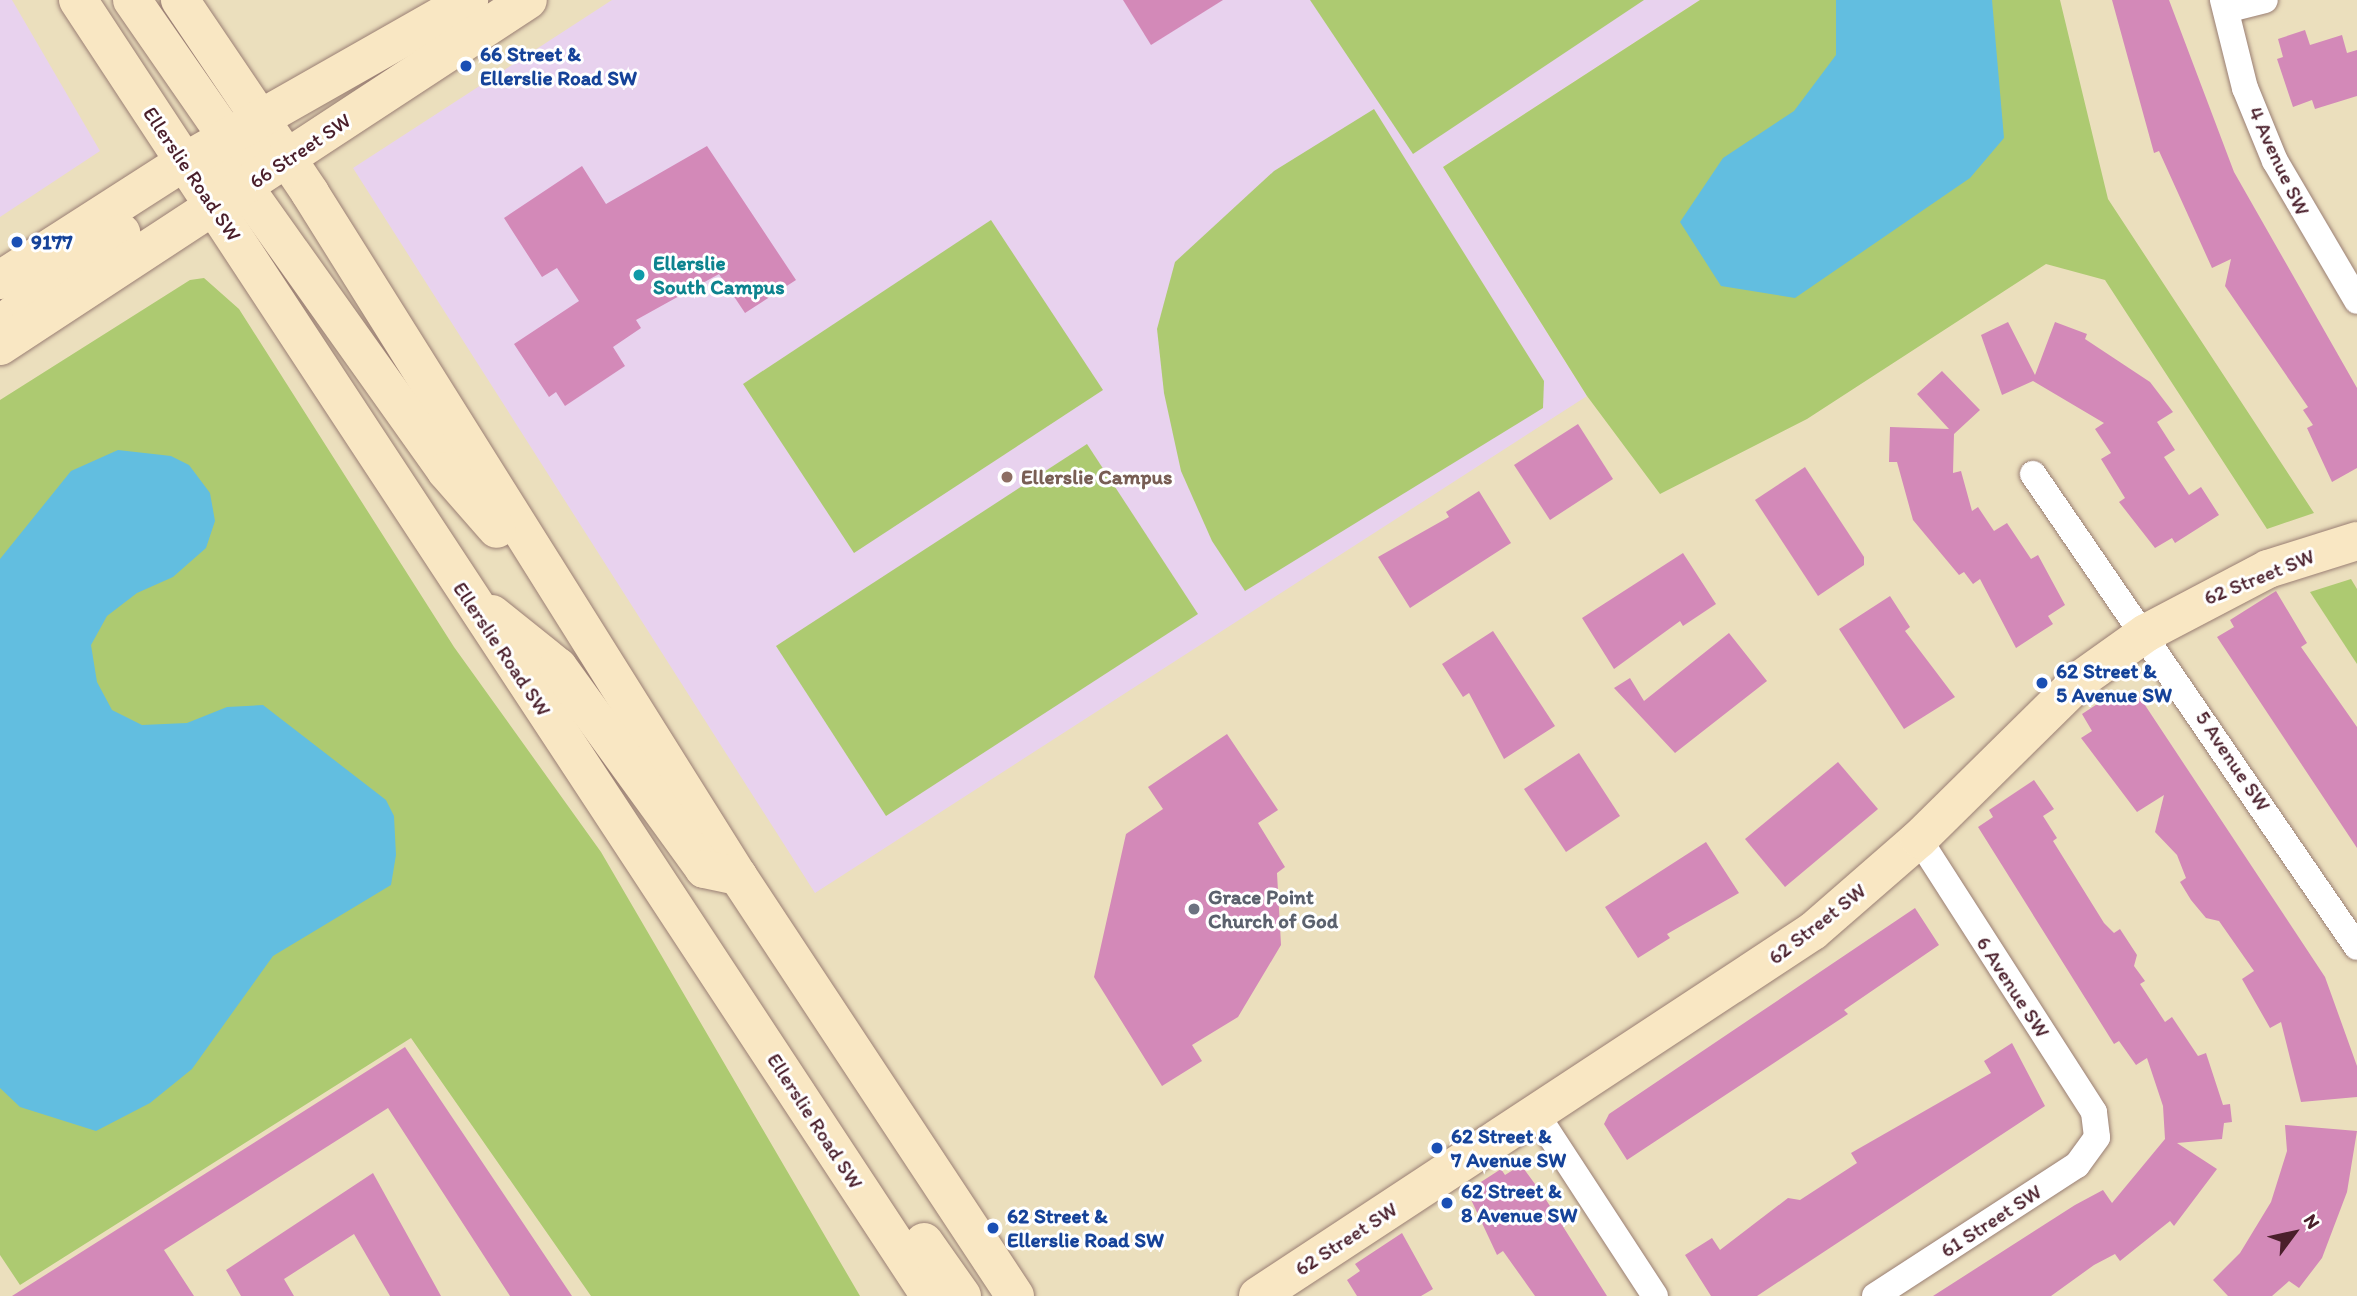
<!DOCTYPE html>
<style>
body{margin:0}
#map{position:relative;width:2357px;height:1296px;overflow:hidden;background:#ebdfbd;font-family:Itim,sans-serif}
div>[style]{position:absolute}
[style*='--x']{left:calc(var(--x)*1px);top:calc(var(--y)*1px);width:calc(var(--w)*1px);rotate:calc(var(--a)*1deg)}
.built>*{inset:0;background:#e8d2ee}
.green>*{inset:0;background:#adca71}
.water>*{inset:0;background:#62bee0}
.building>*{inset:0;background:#d389b8}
.roads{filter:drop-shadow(0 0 2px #9a7f74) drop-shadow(0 0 2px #9a7f74)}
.street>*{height:26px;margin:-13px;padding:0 13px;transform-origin:13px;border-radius:13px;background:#fff}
.secondary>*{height:38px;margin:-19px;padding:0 19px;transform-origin:19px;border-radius:19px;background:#f9e7c3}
.dots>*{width:19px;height:19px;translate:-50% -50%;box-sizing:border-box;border:4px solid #fff;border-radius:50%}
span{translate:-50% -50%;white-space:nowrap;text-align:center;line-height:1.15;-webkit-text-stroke:6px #fff;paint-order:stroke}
.transit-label{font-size:21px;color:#164399;font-weight:700}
.left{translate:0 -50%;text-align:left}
.street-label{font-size:21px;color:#4a1f2b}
.culture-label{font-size:21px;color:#0d838f;font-weight:700}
.education-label{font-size:21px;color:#785e54;font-weight:700}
.worship-label{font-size:21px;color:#5b616d;font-weight:700}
.north{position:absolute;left:2259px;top:1198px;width:70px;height:70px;-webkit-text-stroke:5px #fff;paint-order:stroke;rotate:57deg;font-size:19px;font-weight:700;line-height:28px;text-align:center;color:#4a1f2b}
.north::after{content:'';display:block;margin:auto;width:24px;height:32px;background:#4a1f2b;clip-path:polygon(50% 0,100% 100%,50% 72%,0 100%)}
</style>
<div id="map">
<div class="built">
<div style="clip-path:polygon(0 0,12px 0,100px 151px,0 217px)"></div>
<div style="clip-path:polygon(612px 0,1700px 0,1443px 167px,1587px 396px,815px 893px,353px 168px)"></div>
</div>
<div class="green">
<div style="clip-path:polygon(1310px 0,1644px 0,1413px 154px)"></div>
<div style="clip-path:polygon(1700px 0,2060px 0,2108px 199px,2314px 513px,2267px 529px,2105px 280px,2046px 264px,1807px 419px,1660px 494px,1587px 396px,1443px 167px)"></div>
<div style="clip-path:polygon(1374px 109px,1544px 381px,1543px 408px,1245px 591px,1212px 541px,1181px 471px,1164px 393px,1157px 329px,1175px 262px,1274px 171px)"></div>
<div style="clip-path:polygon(991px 220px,1103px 390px,854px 553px,743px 384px)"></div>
<div style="clip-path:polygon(204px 278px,239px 309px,454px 647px,601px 852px,860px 1296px,591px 1296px,411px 1038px,20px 1285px,0 1255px,0 400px,190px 280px)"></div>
<div style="clip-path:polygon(1087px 444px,1198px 614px,886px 816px,776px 646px)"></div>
<div style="clip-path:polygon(2351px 579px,2357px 589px,2357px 664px,2310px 592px)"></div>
</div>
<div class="water">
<div style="clip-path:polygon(1836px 0,1992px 0,2004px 138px,1970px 178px,1795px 298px,1721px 286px,1680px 222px,1723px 158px,1794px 111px,1836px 55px)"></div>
<div style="clip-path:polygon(118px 450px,171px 456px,189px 465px,210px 493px,215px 521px,206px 548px,173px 577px,137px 593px,107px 616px,91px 645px,97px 682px,112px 710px,142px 725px,187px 723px,227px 707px,263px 705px,386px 800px,394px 816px,396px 855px,391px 885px,273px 956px,192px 1069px,150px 1103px,96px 1131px,20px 1107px,0 1088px,0 559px,71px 471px)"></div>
</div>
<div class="building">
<div style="clip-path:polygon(1123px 0,1223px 0,1151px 45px)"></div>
<div style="clip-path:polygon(2112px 0,2169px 0,2234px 172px,2357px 388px,2357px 468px,2332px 482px,2307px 428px,2313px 425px,2303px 410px,2308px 407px,2225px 286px,2231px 259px,2212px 268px,2159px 151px,2154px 153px)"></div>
<div style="clip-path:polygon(2305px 30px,2310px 45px,2342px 35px,2347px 53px,2357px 50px,2357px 96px,2315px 109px,2312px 100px,2293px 107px,2277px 59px,2283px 57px,2278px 39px)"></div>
<div style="clip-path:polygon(707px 146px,796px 280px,745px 313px,719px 274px,636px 320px,641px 328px,613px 347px,625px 366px,565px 406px,556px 392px,549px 397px,514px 344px,579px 301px,557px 268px,542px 277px,504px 218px,582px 166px,606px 204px)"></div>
<div style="clip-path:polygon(2008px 322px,2035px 375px,2055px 322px,2087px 334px,2085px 339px,2150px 382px,2173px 412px,2157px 422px,2175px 450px,2164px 457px,2189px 495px,2201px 487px,2219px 515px,2175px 543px,2172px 538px,2155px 548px,2119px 502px,2125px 498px,2101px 459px,2111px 453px,2095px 429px,2104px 423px,2033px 381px,2002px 395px,1981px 335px)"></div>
<div style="clip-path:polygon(1942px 371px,1980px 410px,1954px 434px,1953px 473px,1961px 471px,1972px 511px,1978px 507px,1994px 531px,2007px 523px,2031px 559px,2038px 555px,2065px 605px,2048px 616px,2053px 624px,2016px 648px,1980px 579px,1973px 584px,1964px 572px,1959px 575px,1913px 520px,1897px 462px,1889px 462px,1890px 427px,1949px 429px,1917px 394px)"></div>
<div style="clip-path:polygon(1578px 424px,1613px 479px,1550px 520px,1514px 465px)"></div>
<div style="clip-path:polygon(1805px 467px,1864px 557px,1864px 565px,1818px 596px,1755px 500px)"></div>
<div style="clip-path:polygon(1479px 491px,1511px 543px,1410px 608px,1378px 557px,1449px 517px,1446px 512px)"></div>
<div style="clip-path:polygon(1683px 553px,1716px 604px,1683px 626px,1680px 621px,1614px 669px,1582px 618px)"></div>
<div style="clip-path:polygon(2276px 591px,2307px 643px,2301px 647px,2357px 727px,2357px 848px,2217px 637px,2234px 627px,2230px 620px)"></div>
<div style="clip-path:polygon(1890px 596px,1910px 627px,1905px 631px,1955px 697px,1904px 729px,1839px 629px)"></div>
<div style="clip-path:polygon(1493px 631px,1555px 726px,1504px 759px,1469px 693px,1463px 697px,1442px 664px)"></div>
<div style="clip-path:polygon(1729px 633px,1767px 681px,1675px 753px,1614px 688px,1630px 678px,1644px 701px)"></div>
<div style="clip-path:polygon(2135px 690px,2325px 977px,2357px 1066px,2357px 1097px,2301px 1102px,2281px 1022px,2270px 1028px,2242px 979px,2254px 971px,2219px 921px,2206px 918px,2191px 900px,2180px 882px,2186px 878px,2177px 855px,2155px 832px,2164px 795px,2137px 812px,2081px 738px,2092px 731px,2082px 714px,2111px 695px,2116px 702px)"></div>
<div style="clip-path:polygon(1227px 734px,1278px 810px,1258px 823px,1285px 867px,1277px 873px,1281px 945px,1238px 1017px,1192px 1045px,1202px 1061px,1162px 1086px,1094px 977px,1126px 834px,1163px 809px,1148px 787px)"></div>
<div style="clip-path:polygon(1579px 753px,1620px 816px,1566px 852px,1524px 789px)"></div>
<div style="clip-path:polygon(1838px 762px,1878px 809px,1785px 887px,1745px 839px)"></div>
<div style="clip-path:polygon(2034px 780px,2054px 809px,2043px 816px,2057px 838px,2053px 841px,2104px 923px,2114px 933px,2120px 929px,2137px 955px,2134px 966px,2145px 981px,2140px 984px,2165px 1022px,2172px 1017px,2198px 1056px,2206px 1053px,2223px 1105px,2230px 1104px,2232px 1122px,2224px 1123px,2222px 1139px,2177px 1143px,2217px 1169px,2174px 1226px,2170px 1221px,2120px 1261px,2115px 1254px,2094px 1265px,2051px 1296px,1933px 1296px,2075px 1205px,2103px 1190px,2112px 1203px,2165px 1139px,2163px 1106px,2147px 1058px,2136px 1065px,2119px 1041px,2114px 1044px,1978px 827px,1993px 817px,1989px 810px)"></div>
<div style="clip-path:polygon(1706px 842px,1739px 893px,1667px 934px,1670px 938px,1638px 958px,1605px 907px)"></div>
<div style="clip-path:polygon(1915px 908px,1939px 945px,1844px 1010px,1848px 1014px,1627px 1160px,1604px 1124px,1609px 1114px)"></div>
<div style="clip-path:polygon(2012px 1043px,2045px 1106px,1757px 1296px,1711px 1296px,1685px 1255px,1712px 1238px,1720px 1250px,1788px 1198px,1800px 1200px,1857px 1163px,1851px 1153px,1991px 1073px,1984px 1061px)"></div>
<div style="clip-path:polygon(405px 1047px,572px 1296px,510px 1296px,388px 1108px,164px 1250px,194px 1296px,12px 1296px)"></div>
<div style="clip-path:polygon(2285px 1125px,2357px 1131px,2347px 1192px,2322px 1258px,2299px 1288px,2289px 1281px,2272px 1296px,2228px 1296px,2213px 1280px,2240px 1253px,2271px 1202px,2287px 1151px)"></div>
<div style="clip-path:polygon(1521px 1165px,1543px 1195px,1607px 1296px,1535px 1296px,1503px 1251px,1497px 1255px,1467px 1191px,1501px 1169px,1505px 1175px)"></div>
<div style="clip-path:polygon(373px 1173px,441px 1296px,390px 1296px,354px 1234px,284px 1279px,294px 1296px,241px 1296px,226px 1270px)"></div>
<div style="clip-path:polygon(1402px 1233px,1433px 1289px,1421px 1296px,1357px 1296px,1347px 1280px,1360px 1271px,1355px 1264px)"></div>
</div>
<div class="roads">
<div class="street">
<div style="--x:2223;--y:0;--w:91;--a:76"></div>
<div style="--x:2245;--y:88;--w:79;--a:67.7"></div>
<div style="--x:2275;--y:161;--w:162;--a:59.6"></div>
<div style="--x:2226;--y:10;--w:40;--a:-14.4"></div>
<div style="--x:2033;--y:474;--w:573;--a:55.59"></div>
<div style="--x:1537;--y:1115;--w:216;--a:56.9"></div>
<div style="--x:1875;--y:1296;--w:241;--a:-33"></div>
<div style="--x:2077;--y:1165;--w:34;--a:-54"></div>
<div style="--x:2097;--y:1137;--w:25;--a:-97"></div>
<div style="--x:2094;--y:1112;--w:324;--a:-122.7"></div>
</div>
<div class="secondary">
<div style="--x:78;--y:0;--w:1551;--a:56.68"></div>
<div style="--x:132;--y:0;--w:167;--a:55.3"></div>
<div style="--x:227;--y:137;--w:24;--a:33"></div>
<div style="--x:180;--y:0;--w:233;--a:56"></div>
<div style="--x:310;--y:193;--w:806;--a:57.93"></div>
<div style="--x:738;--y:876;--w:503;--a:56.59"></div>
<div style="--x:223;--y:174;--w:34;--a:38"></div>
<div style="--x:250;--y:195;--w:339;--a:54.6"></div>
<div style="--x:446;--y:471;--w:77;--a:48.7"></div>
<div style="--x:0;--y:280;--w:219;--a:-32.7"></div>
<div style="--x:184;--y:162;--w:328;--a:-29.6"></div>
<div style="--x:13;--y:315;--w:136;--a:-37.2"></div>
<div style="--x:0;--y:346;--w:631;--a:-33.24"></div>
<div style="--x:492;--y:614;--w:85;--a:38.8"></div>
<div style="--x:558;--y:667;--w:249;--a:54.1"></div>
<div style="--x:704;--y:869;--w:35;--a:12"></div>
<div style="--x:924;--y:1242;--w:66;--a:54.9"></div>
<div style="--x:1258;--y:1296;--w:664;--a:-33.33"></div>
<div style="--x:1813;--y:931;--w:140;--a:-41"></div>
<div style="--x:1919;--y:839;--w:226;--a:-44.6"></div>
<div style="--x:2080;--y:680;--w:81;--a:-35.5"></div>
<div style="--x:2146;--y:633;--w:138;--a:-27.7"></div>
<div style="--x:2268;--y:569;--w:93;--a:-17.5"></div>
</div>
</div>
<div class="dots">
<div style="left:466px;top:66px;background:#1a4fb4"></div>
<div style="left:17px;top:242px;background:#1a4fb4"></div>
<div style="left:639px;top:275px;background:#0f9aa8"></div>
<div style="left:1007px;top:477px;background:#8d6e63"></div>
<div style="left:2042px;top:683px;background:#1a4fb4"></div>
<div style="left:1194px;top:909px;background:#6b7280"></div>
<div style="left:1437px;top:1148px;background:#1a4fb4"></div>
<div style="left:1447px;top:1203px;background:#1a4fb4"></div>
<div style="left:993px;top:1228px;background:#1a4fb4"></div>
</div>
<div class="transit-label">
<span class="left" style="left:480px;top:66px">66 Street &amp;<br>Ellerslie Road SW</span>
<span class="left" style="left:31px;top:242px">9177</span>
<span class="left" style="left:2056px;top:683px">62 Street &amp;<br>5 Avenue SW</span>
<span class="left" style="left:1451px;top:1148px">62 Street &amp;<br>7 Avenue SW</span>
<span class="left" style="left:1461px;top:1203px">62 Street &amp;<br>8 Avenue SW</span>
<span class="left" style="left:1007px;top:1228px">62 Street &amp;<br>Ellerslie Road SW</span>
</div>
<div class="street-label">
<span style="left:300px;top:151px;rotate:-34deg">66 Street SW</span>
<span style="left:2279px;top:161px;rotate:65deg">4 Avenue SW</span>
<span style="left:192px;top:174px;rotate:56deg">Ellerslie Road SW</span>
<span style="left:2259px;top:577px;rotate:-22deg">62 Street SW</span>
<span style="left:502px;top:649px;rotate:56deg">Ellerslie Road SW</span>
<span style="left:2233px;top:761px;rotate:56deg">5 Avenue SW</span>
<span style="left:1817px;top:924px;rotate:-38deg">62 Street SW</span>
<span style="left:2013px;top:987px;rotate:57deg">6 Avenue SW</span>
<span style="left:815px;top:1121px;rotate:57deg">Ellerslie Road SW</span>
<span style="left:1991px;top:1221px;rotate:-33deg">61 Street SW</span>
<span style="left:1346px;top:1239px;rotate:-33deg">62 Street SW</span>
</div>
<div class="culture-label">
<span class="left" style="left:653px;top:275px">Ellerslie<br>South Campus</span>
</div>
<div class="education-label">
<span class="left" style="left:1021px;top:477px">Ellerslie Campus</span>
</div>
<div class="worship-label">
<span class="left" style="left:1208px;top:909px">Grace Point<br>Church of God</span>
</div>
<div class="north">N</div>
</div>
